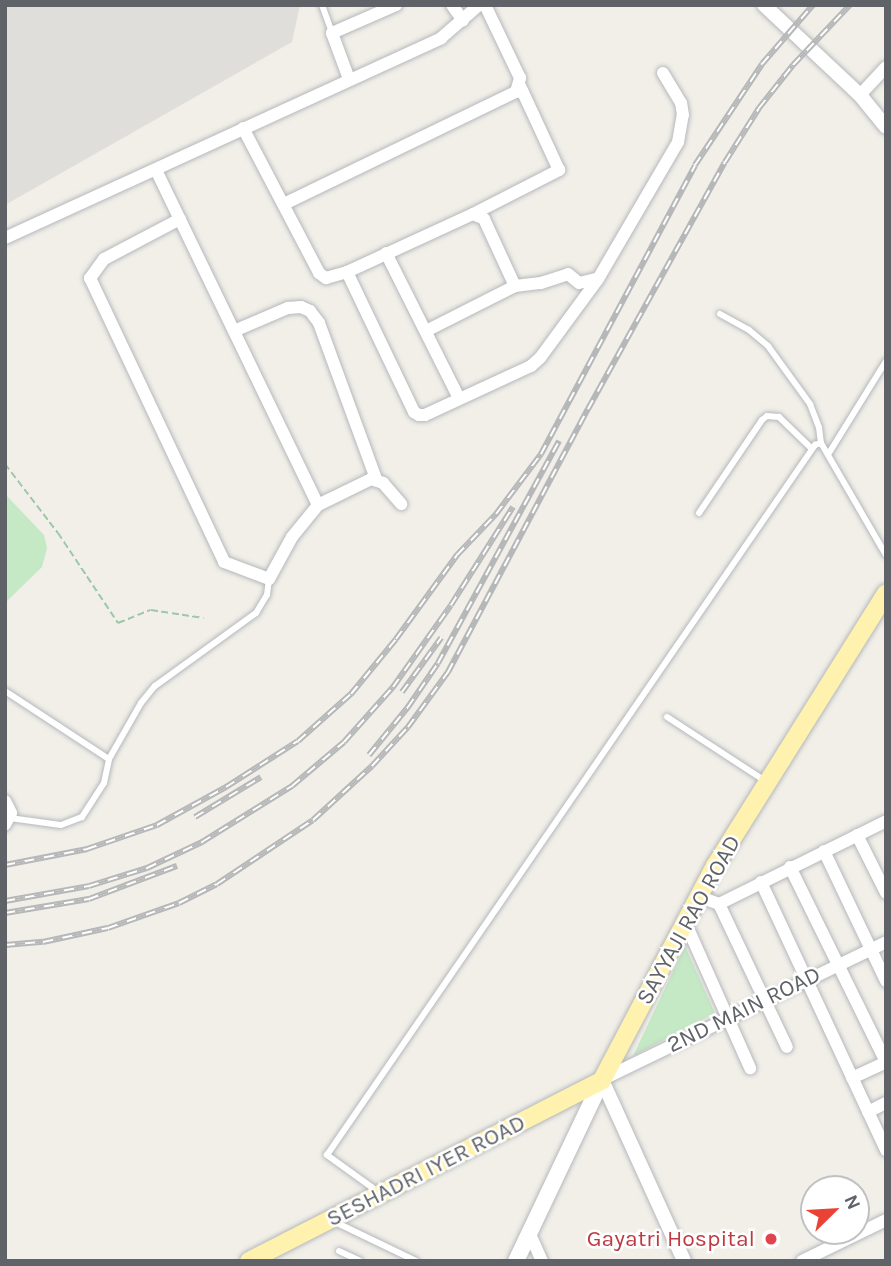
<!DOCTYPE html>
<style>
body{margin:0}
#map{position:relative;width:891px;height:1266px;overflow:hidden;background:#f1efe8;font-family:Karla,sans-serif}
div>[style]{position:absolute}
[style*='--x']{left:calc(var(--x)*1px);top:calc(var(--y)*1px);width:calc(var(--w)*1px);rotate:calc(var(--a)*1deg)}
.industrial>*{inset:0;background:#e0deda}
.green>*{inset:0;background:#c5e8c5}
.path>*{height:2px;margin-top:-1px;transform-origin:0;background:repeating-linear-gradient(90deg,#9cc7a9 0 7px,transparent 0 10.5px)}
.roads{filter:drop-shadow(0 0 2px #b5b8bc) drop-shadow(0 0 2px #b5b8bc)}
.service>*{height:6px;margin:-3px;padding:0 3px;transform-origin:3px;border-radius:3px;background:#fff}
.minor>*{height:12px;margin:-6px;padding:0 6px;transform-origin:6px;border-radius:6px;background:#fff}
.tertiary>*{height:14px;margin:-7px;padding:0 7px;transform-origin:7px;border-radius:7px;background:#fff}
.secondary>*{height:16px;margin:-8px;padding:0 8px;transform-origin:8px;border-radius:8px;background:#fff}
.primary>*{height:18px;margin:-9px;padding:0 9px;transform-origin:9px;border-radius:9px;background:#fff2af}
.rail>*{height:6px;margin-top:-3px;transform-origin:0;background:repeating-linear-gradient(90deg,#fff 0 10px,#b6b7b8 0 20px);box-sizing:border-box;border-block:2px solid #b6b7b8}
.dots>*{width:19px;height:19px;translate:-50% -50%;box-sizing:border-box;border:4px solid #fff;border-radius:50%}
span{translate:-50% -50%;white-space:nowrap;text-align:center;line-height:1.15;-webkit-text-stroke:5px #fff;paint-order:stroke}
.street-label{font-size:23px;color:#5f6368}
.health-label{font-size:23px;color:#be3a42}
.right{translate:-100% -50%;text-align:right}
.frame{position:absolute;inset:0;border:7px solid #5f6368;pointer-events:none}
.north{position:absolute;left:800px;top:1175px;width:70px;height:70px;box-sizing:border-box;background:#fff;border:2px solid #bfc1c3;border-radius:50%;rotate:66deg;font-size:19px;font-weight:700;line-height:28px;text-align:center;color:#5f6368}
.north::after{content:'';display:block;margin:auto;width:24px;height:32px;background:#ea4335;clip-path:polygon(50% 0,100% 100%,50% 72%,0 100%)}
</style>
<div id="map">
<div class="industrial">
<div style="clip-path:polygon(5px 5px,300px 5px,292px 42px,5px 205px)"></div>
</div>
<div class="green">
<div style="clip-path:polygon(5px 494px,44px 535px,47px 548px,42px 567px,5px 603px)"></div>
<div style="clip-path:polygon(685px 946px,715px 1013px,633px 1056px)"></div>
</div>
<div class="path">
<div style="--x:5;--y:464;--w:87;--a:52.5"></div>
<div style="--x:58;--y:533;--w:108;--a:56.3"></div>
<div style="--x:118;--y:623;--w:35;--a:-22"></div>
<div style="--x:151;--y:610;--w:53;--a:8.7"></div>
</div>
<div class="roads">
<div class="service">
<div style="--x:322;--y:5;--w:30;--a:70"></div>
<div style="--x:720;--y:314;--w:33;--a:29"></div>
<div style="--x:749;--y:330;--w:25;--a:40"></div>
<div style="--x:768;--y:346;--w:72;--a:54.1"></div>
<div style="--x:810;--y:404;--w:25;--a:69"></div>
<div style="--x:819;--y:427;--w:16;--a:83"></div>
<div style="--x:821;--y:443;--w:129;--a:59.9"></div>
<div style="--x:829;--y:453;--w:108;--a:-58.2"></div>
<div style="--x:699;--y:513;--w:112;--a:-55.9"></div>
<div style="--x:762;--y:420;--w:6;--a:-39"></div>
<div style="--x:767;--y:416;--w:12;--a:5"></div>
<div style="--x:779;--y:417;--w:46;--a:44.1"></div>
<div style="--x:5;--y:691;--w:124;--a:33.2"></div>
<div style="--x:667;--y:717;--w:117;--a:33.1"></div>
<div style="--x:10;--y:818;--w:51;--a:7.8"></div>
<div style="--x:61;--y:825;--w:22;--a:-21"></div>
<div style="--x:82;--y:817;--w:40;--a:-57.1"></div>
<div style="--x:104;--y:783;--w:25;--a:-78"></div>
<div style="--x:109;--y:759;--w:64;--a:-60.3"></div>
<div style="--x:141;--y:703;--w:22;--a:-51"></div>
<div style="--x:155;--y:686;--w:125;--a:-35.9"></div>
<div style="--x:256;--y:613;--w:21;--a:-59"></div>
<div style="--x:267;--y:595;--w:16;--a:-83"></div>
<div style="--x:377;--y:1191;--w:62;--a:-144.2"></div>
<div style="--x:327;--y:1155;--w:862;--a:-55.5"></div>
<div style="--x:815;--y:445;--w:6;--a:-18"></div>
<div style="--x:335;--y:1222;--w:90;--a:25.7"></div>
<div style="--x:339;--y:1251;--w:23;--a:25"></div>
</div>
<div class="minor">
<div style="--x:452;--y:5;--w:19;--a:55"></div>
<div style="--x:349;--y:79;--w:49;--a:-110.3"></div>
<div style="--x:332;--y:33;--w:70;--a:-23.6"></div>
<div style="--x:860;--y:95;--w:38;--a:-47"></div>
<div style="--x:243;--y:128;--w:164;--a:62.3"></div>
<div style="--x:319;--y:273;--w:9;--a:36"></div>
<div style="--x:326;--y:278;--w:22;--a:-16"></div>
<div style="--x:347;--y:272;--w:139;--a:-24.7"></div>
<div style="--x:473;--y:214;--w:12;--a:24"></div>
<div style="--x:484;--y:219;--w:74;--a:65.2"></div>
<div style="--x:156;--y:170;--w:372;--a:64.2"></div>
<div style="--x:284;--y:204;--w:258;--a:-25.8"></div>
<div style="--x:516;--y:92;--w:15;--a:-74"></div>
<div style="--x:520;--y:78;--w:81;--a:-115.6"></div>
<div style="--x:473;--y:214;--w:97;--a:-27.1"></div>
<div style="--x:559;--y:170;--w:93;--a:-114.9"></div>
<div style="--x:180;--y:219;--w:86;--a:152.2"></div>
<div style="--x:104;--y:259;--w:24;--a:126"></div>
<div style="--x:90;--y:278;--w:314;--a:64.7"></div>
<div style="--x:224;--y:562;--w:48;--a:20.7"></div>
<div style="--x:269;--y:579;--w:48;--a:-61.3"></div>
<div style="--x:292;--y:537;--w:41;--a:-50.9"></div>
<div style="--x:318;--y:505;--w:59;--a:-26.1"></div>
<div style="--x:371;--y:479;--w:13;--a:18"></div>
<div style="--x:383;--y:483;--w:28;--a:49"></div>
<div style="--x:5;--y:238;--w:480;--a:-24.6"></div>
<div style="--x:441;--y:38;--w:50;--a:-41"></div>
<div style="--x:386;--y:253;--w:162;--a:63.3"></div>
<div style="--x:347;--y:272;--w:155;--a:64.4"></div>
<div style="--x:414;--y:412;--w:6;--a:31"></div>
<div style="--x:419;--y:415;--w:6;--a:0"></div>
<div style="--x:425;--y:415;--w:117;--a:-24.8"></div>
<div style="--x:531;--y:366;--w:12;--a:-42"></div>
<div style="--x:540;--y:358;--w:98;--a:-53.7"></div>
<div style="--x:598;--y:279;--w:159;--a:-59.7"></div>
<div style="--x:678;--y:142;--w:27;--a:-80"></div>
<div style="--x:683;--y:115;--w:12;--a:-99"></div>
<div style="--x:681;--y:103;--w:35;--a:-121"></div>
<div style="--x:234;--y:331;--w:59;--a:-23.1"></div>
<div style="--x:288;--y:308;--w:13;--a:-4"></div>
<div style="--x:301;--y:307;--w:10;--a:24"></div>
<div style="--x:310;--y:311;--w:15;--a:53"></div>
<div style="--x:319;--y:323;--w:166;--a:69.9"></div>
<div style="--x:426;--y:331;--w:100;--a:-26.8"></div>
<div style="--x:515;--y:286;--w:26;--a:-7"></div>
<div style="--x:541;--y:283;--w:28;--a:-18"></div>
<div style="--x:568;--y:274;--w:14;--a:39"></div>
<div style="--x:579;--y:283;--w:18;--a:-13"></div>
<div style="--x:5;--y:801;--w:13;--a:63"></div>
<div style="--x:11;--y:813;--w:13;--a:117"></div>
<div style="--x:857;--y:835;--w:65;--a:63.4"></div>
<div style="--x:824;--y:851;--w:144;--a:64.5"></div>
<div style="--x:790;--y:867;--w:217;--a:63.8"></div>
<div style="--x:761;--y:882;--w:296;--a:65"></div>
<div style="--x:700;--y:897;--w:20;--a:20"></div>
<div style="--x:719;--y:904;--w:158;--a:64.6"></div>
<div style="--x:719;--y:904;--w:186;--a:-26.4"></div>
<div style="--x:686;--y:924;--w:158;--a:66"></div>
<div style="--x:852;--y:1078;--w:38;--a:-25"></div>
<div style="--x:603;--y:1079;--w:314;--a:-25.8"></div>
<div style="--x:868;--y:1112;--w:20;--a:-27"></div>
<div style="--x:529;--y:1232;--w:32;--a:66"></div>
<div style="--x:802;--y:1261;--w:93;--a:-26"></div>
</div>
<div class="tertiary">
<div style="--x:764;--y:5;--w:132;--a:43.2"></div>
<div style="--x:860;--y:95;--w:41;--a:50.9"></div>
<div style="--x:602;--y:1080;--w:199;--a:65.6"></div>
</div>
<div class="secondary">
<div style="--x:516;--y:1261;--w:200;--a:-64.6"></div>
</div>
<div class="primary">
<div style="--x:249;--y:1261;--w:397;--a:-27.1"></div>
<div style="--x:602;--y:1080;--w:242;--a:-62.2"></div>
<div style="--x:715;--y:866;--w:322;--a:-57.9"></div>
</div>
</div>
<div class="rail">
<div style="--x:402;--y:692;--w:67;--a:-54.2"></div>
<div style="--x:369;--y:755;--w:62;--a:-50.9"></div>
<div style="--x:408;--y:707;--w:53;--a:-55.7"></div>
<div style="--x:438;--y:663;--w:253;--a:-61.4"></div>
<div style="--x:195;--y:817;--w:77;--a:-31.2"></div>
<div style="--x:5;--y:865;--w:84;--a:-11"></div>
<div style="--x:87;--y:849;--w:74;--a:-18.9"></div>
<div style="--x:157;--y:825;--w:79;--a:-28.8"></div>
<div style="--x:226;--y:787;--w:85;--a:-32.6"></div>
<div style="--x:298;--y:741;--w:71;--a:-41.6"></div>
<div style="--x:351;--y:694;--w:71;--a:-50.7"></div>
<div style="--x:396;--y:639;--w:104;--a:-54"></div>
<div style="--x:457;--y:555;--w:57;--a:-46.4"></div>
<div style="--x:496;--y:514;--w:75;--a:-53.1"></div>
<div style="--x:541;--y:454;--w:327;--a:-61.9"></div>
<div style="--x:695;--y:165;--w:121;--a:-56.4"></div>
<div style="--x:762;--y:64;--w:78;--a:-49.2"></div>
<div style="--x:5;--y:901;--w:85;--a:-10.1"></div>
<div style="--x:89;--y:886;--w:61;--a:-17.2"></div>
<div style="--x:147;--y:868;--w:61;--a:-25.3"></div>
<div style="--x:202;--y:842;--w:106;--a:-31.9"></div>
<div style="--x:292;--y:786;--w:68;--a:-40.2"></div>
<div style="--x:344;--y:742;--w:74;--a:-48.3"></div>
<div style="--x:393;--y:687;--w:100;--a:-54.7"></div>
<div style="--x:451;--y:605;--w:116;--a:-57.7"></div>
<div style="--x:5;--y:913;--w:85;--a:-9.5"></div>
<div style="--x:89;--y:899;--w:94;--a:-20.6"></div>
<div style="--x:5;--y:945;--w:38;--a:-5"></div>
<div style="--x:43;--y:942;--w:66;--a:-12.2"></div>
<div style="--x:108;--y:928;--w:75;--a:-19.4"></div>
<div style="--x:179;--y:903;--w:42;--a:-26.6"></div>
<div style="--x:217;--y:884;--w:115;--a:-33.7"></div>
<div style="--x:313;--y:820;--w:80;--a:-42.5"></div>
<div style="--x:372;--y:766;--w:53;--a:-47.3"></div>
<div style="--x:408;--y:727;--w:68;--a:-54"></div>
<div style="--x:448;--y:672;--w:298;--a:-62"></div>
<div style="--x:588;--y:409;--w:282;--a:-61"></div>
<div style="--x:725;--y:162;--w:64;--a:-57.8"></div>
<div style="--x:759;--y:108;--w:55;--a:-51.7"></div>
<div style="--x:793;--y:65;--w:83;--a:-46.5"></div>
</div>
<div class="dots">
<div style="left:771px;top:1239px;background:#e0444e"></div>
</div>
<div class="street-label">
<span style="left:689px;top:920px;rotate:-61deg">SAYYAJI RAO ROAD</span>
<span style="left:744px;top:1010px;rotate:-26deg">2ND MAIN ROAD</span>
<span style="left:426px;top:1171px;rotate:-27deg">SESHADRI IYER ROAD</span>
</div>
<div class="health-label">
<span class="right" style="left:755px;top:1239px">Gayatri Hospital</span>
</div>
<div class="frame"></div>
<div class="north">N</div>
</div>
